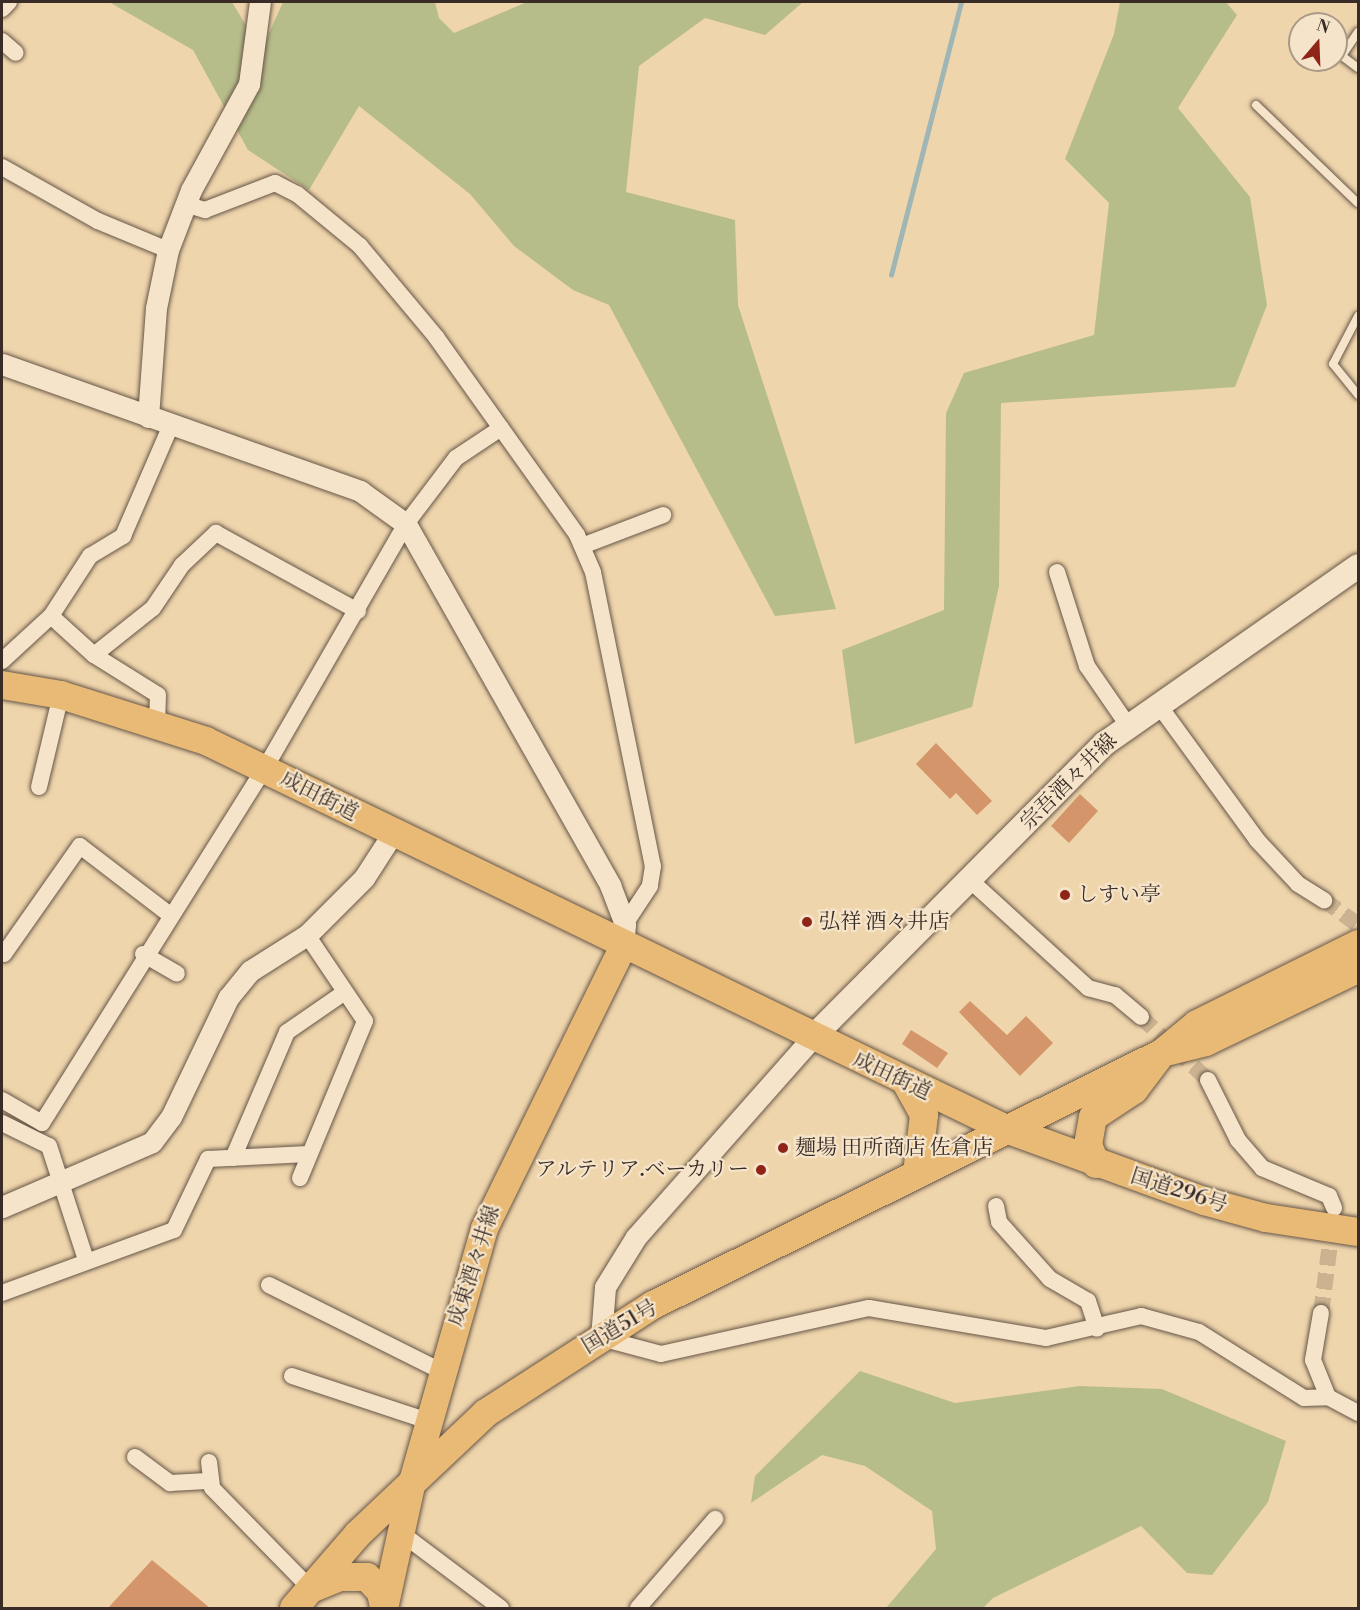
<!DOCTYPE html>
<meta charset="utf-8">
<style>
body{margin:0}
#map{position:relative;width:1360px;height:1610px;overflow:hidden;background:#efd5ac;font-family:"Libre Bodoni","Noto Serif JP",serif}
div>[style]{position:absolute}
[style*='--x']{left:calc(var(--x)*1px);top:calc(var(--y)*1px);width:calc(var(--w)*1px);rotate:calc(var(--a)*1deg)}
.green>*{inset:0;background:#b7bd8a}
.stream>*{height:4.5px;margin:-2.25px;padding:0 2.25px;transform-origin:2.25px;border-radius:2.25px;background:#9fb6b5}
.building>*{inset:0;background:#d5956a}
.minor-tunnel>*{height:16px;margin-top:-8px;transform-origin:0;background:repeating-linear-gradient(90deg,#cbb391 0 16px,transparent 0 24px)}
.roads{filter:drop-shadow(0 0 2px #665648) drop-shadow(0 0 2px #665648)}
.service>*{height:8px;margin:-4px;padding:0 4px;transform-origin:4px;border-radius:4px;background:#f5e4c9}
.minor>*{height:16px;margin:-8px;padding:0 8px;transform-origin:8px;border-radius:8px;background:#f5e4c9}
.tertiary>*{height:21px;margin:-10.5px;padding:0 10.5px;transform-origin:10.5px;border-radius:10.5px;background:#f5e4c9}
.secondary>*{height:24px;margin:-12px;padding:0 12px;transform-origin:12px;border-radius:12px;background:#f5e4c9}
.primary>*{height:27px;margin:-13.5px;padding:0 13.5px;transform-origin:13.5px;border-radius:13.5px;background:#e8ba76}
.trunk>*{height:28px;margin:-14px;padding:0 14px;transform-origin:14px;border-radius:14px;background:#e8ba76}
.dots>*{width:16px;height:16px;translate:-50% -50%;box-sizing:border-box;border:3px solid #f5e4c9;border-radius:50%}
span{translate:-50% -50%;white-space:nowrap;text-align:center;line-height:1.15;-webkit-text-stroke:4.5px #f5e4c9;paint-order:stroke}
.street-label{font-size:21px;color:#392c27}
.poi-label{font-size:21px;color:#392c27}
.left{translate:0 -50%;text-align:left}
.right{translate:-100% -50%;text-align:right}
.frame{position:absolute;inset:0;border:3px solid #392c27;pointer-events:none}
.north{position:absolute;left:1288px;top:12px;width:60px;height:60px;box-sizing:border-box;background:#f5e4c9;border:2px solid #aa9a88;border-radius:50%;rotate:19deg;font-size:16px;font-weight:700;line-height:24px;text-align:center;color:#392c27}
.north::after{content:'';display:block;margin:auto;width:21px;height:27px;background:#8f2418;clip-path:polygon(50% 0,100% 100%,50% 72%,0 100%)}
</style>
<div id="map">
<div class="green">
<div style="clip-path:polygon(109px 2px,232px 2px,261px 51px,283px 2px,435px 2px,439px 18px,454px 33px,527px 2px,803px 2px,765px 35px,705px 18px,639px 66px,626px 192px,735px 220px,738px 305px,836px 609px,775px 616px,609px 305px,573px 290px,514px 246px,470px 194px,359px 106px,309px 190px,248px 150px,193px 50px)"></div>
<div style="clip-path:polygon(1120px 2px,1226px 2px,1237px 15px,1178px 108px,1250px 197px,1267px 305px,1235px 387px,1001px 403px,999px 586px,972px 707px,855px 744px,842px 650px,944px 610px,946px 413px,964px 373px,1094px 335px,1109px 203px,1065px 159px,1114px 34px)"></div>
<div style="clip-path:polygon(860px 1371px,955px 1403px,1080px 1386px,1162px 1389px,1286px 1441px,1268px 1502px,1212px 1575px,1187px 1573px,1141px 1526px,993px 1598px,983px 1608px,886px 1608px,936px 1549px,932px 1511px,865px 1466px,822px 1455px,751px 1503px,755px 1476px)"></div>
</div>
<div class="stream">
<div style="--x:891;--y:275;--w:282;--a:-75.6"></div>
</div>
<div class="building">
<div style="clip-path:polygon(936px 743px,992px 801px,977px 815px,956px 793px,950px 799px,916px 764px)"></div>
<div style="clip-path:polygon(1080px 794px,1098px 811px,1069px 843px,1051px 826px)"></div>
<div style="clip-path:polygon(970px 1001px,1007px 1035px,1026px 1016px,1053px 1043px,1020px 1076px,959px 1012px)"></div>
<div style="clip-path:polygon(911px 1030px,948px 1053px,937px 1068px,902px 1044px)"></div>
<div style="clip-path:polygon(152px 1560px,210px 1608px,108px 1608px)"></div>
</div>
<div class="minor-tunnel">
<div style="--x:1324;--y:900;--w:42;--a:36.3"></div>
<div style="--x:1141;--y:1017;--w:92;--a:43.2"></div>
<div style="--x:1321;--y:1313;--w:93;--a:-82.6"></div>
</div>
<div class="roads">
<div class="service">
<div style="--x:1358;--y:32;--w:29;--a:124"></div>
<div style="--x:1342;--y:56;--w:20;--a:37"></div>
<div style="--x:1256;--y:105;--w:141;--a:43.9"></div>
<div style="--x:1358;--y:316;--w:54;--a:117.5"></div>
<div style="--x:1333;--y:364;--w:40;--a:51"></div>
</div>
<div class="minor">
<div style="--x:2;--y:9;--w:10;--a:-45"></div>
<div style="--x:2;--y:41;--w:18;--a:41"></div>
<div style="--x:2;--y:167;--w:110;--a:29.4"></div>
<div style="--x:98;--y:221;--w:76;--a:22.5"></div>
<div style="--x:185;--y:204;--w:21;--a:17"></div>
<div style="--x:205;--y:210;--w:75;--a:-21.1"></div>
<div style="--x:275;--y:183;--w:25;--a:27"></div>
<div style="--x:297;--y:194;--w:82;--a:39.5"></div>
<div style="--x:360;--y:246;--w:119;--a:50.1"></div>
<div style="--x:436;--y:337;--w:243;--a:54.5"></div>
<div style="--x:577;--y:535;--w:40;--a:66.6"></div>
<div style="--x:593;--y:572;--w:300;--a:78.5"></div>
<div style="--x:653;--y:866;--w:20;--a:99"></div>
<div style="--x:650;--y:886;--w:45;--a:123.3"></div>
<div style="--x:582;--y:546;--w:87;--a:-20.9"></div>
<div style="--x:1057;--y:572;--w:99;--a:72.3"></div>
<div style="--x:1087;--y:666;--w:70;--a:55.4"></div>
<div style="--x:51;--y:616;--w:58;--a:42.2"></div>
<div style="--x:94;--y:655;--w:75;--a:32"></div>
<div style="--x:158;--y:695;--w:28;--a:92"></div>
<div style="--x:94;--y:655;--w:75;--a:-38.5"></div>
<div style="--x:153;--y:608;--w:52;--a:-56"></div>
<div style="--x:182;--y:565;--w:47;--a:-43.3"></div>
<div style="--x:216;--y:533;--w:162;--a:28.8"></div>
<div style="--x:2;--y:661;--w:67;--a:-42.6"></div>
<div style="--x:51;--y:616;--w:72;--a:-57"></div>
<div style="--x:90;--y:556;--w:39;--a:-31"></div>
<div style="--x:123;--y:536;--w:121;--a:-66.6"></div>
<div style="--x:1158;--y:704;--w:168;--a:53.9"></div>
<div style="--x:1257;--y:840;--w:60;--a:47"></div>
<div style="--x:1298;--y:884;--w:31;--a:32"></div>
<div style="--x:39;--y:787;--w:95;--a:-76.6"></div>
<div style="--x:971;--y:881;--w:159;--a:42.4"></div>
<div style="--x:1088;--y:988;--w:28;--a:15"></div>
<div style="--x:1115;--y:995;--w:34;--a:40"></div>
<div style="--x:4;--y:954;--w:132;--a:-54.9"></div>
<div style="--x:80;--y:846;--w:112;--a:37.4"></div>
<div style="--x:143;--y:954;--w:39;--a:30"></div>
<div style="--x:1208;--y:1080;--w:67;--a:63.4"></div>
<div style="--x:1238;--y:1140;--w:37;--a:49"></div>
<div style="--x:1262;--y:1168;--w:73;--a:22.7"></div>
<div style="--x:1329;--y:1196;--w:13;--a:67"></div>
<div style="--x:2;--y:1100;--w:46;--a:29.9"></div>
<div style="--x:42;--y:1123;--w:419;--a:-57.9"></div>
<div style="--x:265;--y:768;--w:282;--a:-60"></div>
<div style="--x:406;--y:524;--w:83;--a:-52.9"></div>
<div style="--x:456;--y:458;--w:54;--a:-33.7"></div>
<div style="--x:2;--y:1123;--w:52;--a:26.1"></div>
<div style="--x:49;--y:1146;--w:120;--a:72"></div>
<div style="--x:233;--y:1158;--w:137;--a:-66.8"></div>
<div style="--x:287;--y:1032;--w:70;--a:-34.6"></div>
<div style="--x:300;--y:1178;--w:170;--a:-67.5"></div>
<div style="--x:365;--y:1021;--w:104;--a:-124"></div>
<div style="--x:996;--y:1206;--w:16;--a:79"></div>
<div style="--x:999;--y:1222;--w:76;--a:48.2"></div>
<div style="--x:1050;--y:1279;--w:44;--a:30.1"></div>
<div style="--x:1088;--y:1301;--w:29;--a:72"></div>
<div style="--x:269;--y:1285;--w:192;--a:26.6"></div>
<div style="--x:2;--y:1293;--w:183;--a:-20.1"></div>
<div style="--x:174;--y:1230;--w:79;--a:-64.4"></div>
<div style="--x:208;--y:1159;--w:100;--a:-2.9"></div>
<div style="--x:1321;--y:1313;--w:48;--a:99.7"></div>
<div style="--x:1313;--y:1360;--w:40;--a:68"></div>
<div style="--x:1328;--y:1397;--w:34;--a:28"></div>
<div style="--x:601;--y:1338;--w:62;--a:14.9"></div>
<div style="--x:661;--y:1354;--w:213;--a:-12.5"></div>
<div style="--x:869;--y:1308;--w:180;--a:9.6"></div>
<div style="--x:1046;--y:1338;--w:98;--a:-13"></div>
<div style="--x:1141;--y:1316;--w:60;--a:15.4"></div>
<div style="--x:1199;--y:1332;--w:124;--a:32.2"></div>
<div style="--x:1304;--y:1398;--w:24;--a:-2"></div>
<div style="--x:292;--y:1376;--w:143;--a:18.3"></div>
<div style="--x:135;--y:1457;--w:44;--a:36.6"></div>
<div style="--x:170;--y:1483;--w:37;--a:-3"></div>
<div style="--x:209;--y:1462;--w:26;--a:83"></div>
<div style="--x:212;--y:1488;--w:141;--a:45.6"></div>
<div style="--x:401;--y:1533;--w:125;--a:36.9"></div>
<div style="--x:638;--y:1608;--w:118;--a:-49.1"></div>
</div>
<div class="tertiary">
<div style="--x:2;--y:364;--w:380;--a:19.5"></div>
<div style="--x:360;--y:491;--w:57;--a:35.7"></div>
<div style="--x:406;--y:524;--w:415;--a:60.5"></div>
<div style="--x:610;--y:885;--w:42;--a:69"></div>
<div style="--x:625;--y:924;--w:22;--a:95"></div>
<div style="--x:148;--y:417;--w:109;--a:-85.8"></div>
<div style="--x:156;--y:308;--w:59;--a:-78.3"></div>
<div style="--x:168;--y:250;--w:64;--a:-69"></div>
<div style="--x:191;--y:190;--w:121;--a:-61.3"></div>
<div style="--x:249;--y:84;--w:83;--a:-82.4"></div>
<div style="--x:2;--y:1207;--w:163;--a:-23.4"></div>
<div style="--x:152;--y:1142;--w:31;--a:-53"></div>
<div style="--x:171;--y:1117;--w:132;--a:-64.4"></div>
<div style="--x:228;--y:998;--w:35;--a:-51"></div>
<div style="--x:250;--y:971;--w:67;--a:-32.3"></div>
<div style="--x:307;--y:935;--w:81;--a:-45"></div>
<div style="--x:364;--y:878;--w:54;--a:-57.2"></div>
<div style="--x:601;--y:1338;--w:51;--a:-85.5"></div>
<div style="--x:605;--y:1287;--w:59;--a:-58.2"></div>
<div style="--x:636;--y:1237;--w:266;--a:-48.5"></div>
</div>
<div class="secondary">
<div style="--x:812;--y:1038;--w:414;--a:-45.2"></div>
<div style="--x:1104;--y:744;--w:310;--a:-35"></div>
</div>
<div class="primary">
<div style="--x:384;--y:1608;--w:130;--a:-77.6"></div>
<div style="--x:412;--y:1481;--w:263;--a:-74.1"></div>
<div style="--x:484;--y:1228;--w:314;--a:-63.8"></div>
</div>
<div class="trunk">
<div style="--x:2;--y:685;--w:60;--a:9.6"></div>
<div style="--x:61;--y:695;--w:152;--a:17.6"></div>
<div style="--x:206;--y:741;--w:889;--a:25.87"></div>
<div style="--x:1006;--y:1129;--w:211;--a:20"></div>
<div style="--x:1204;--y:1201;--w:64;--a:15.3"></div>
<div style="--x:1266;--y:1218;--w:93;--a:8.7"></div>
<div style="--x:907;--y:1084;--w:35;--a:61"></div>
<div style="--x:924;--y:1115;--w:59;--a:96.8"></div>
<div style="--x:1096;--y:1164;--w:21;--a:-113"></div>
<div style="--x:1088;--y:1145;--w:28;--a:-80"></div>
<div style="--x:1093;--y:1117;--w:49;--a:-33.4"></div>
<div style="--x:1134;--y:1090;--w:46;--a:-52.9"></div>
<div style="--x:1162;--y:1053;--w:45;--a:-39.6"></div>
<div style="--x:1197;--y:1024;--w:180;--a:-26.4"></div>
<div style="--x:313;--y:1588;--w:29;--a:-22"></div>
<div style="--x:340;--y:1577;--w:27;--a:0"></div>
<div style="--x:367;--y:1577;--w:21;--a:47"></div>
<div style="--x:381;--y:1592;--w:16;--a:79"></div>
<div style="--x:294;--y:1608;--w:98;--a:-49.1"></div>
<div style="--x:358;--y:1534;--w:176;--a:-43.4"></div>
<div style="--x:486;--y:1413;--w:199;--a:-32.9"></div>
<div style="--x:653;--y:1305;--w:568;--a:-26.34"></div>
<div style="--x:1162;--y:1053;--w:45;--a:-14"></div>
<div style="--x:1206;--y:1042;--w:169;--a:-25.7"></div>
</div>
</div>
<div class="dots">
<div style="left:1065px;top:895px;background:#8f2418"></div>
<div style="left:807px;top:922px;background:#8f2418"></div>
<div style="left:783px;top:1148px;background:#8f2418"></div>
<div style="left:761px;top:1170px;background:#8f2418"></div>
</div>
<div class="street-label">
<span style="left:1069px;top:782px;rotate:-45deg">宗吾酒々井線</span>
<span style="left:319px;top:796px;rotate:27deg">成田街道</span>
<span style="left:892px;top:1076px;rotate:25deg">成田街道</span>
<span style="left:1179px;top:1191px;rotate:18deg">国道296号</span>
<span style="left:474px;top:1266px;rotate:-72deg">成東酒々井線</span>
<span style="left:620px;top:1327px;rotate:-31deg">国道51号</span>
</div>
<div class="poi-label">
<span class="left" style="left:1077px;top:895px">しすい亭</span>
<span class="left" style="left:819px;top:922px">弘祥 酒々井店</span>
<span class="left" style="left:795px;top:1148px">麺場 田所商店 佐倉店</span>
<span class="right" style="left:749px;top:1170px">アルテリア.ベーカリー</span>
</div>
<div class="frame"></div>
<div class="north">N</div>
</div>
